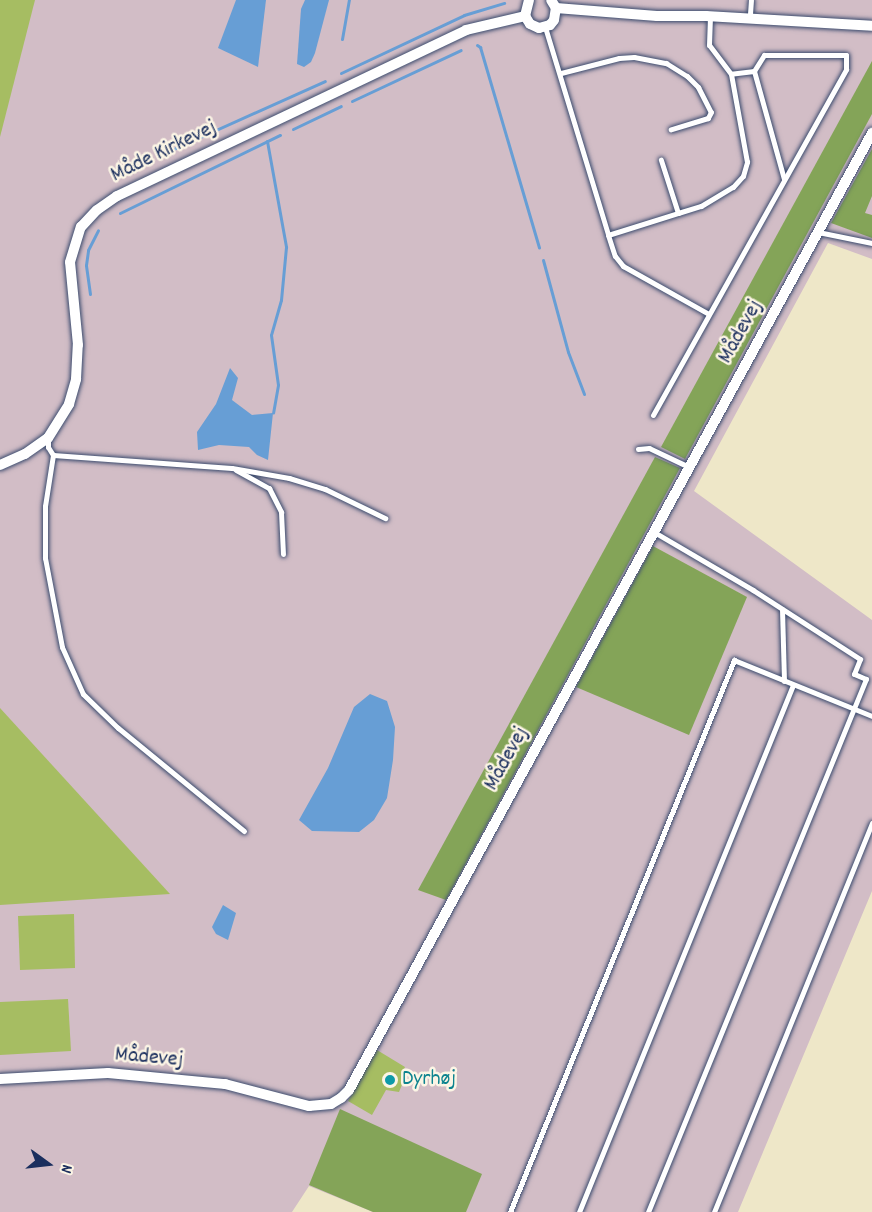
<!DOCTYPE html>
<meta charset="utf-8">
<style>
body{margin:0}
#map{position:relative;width:872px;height:1212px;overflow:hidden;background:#eee7c8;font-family:Dekko,sans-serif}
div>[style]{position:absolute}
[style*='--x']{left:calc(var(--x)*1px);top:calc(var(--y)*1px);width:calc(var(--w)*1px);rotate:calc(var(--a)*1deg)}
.industrial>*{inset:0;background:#d2bdc6}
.green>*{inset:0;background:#a6bd62}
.forest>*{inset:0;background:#84a458}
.water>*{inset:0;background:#679ed5}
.stream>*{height:3px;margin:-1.5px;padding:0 1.5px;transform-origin:1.5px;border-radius:1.5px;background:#679ed5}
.roads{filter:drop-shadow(0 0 2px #3b4b6e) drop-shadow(0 0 2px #3b4b6e)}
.service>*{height:5px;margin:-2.5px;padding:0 2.5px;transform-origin:2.5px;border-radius:2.5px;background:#fff}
.minor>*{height:10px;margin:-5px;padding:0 5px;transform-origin:5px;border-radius:5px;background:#fff}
.dots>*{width:16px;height:16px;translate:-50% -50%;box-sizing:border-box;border:3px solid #fcf5e5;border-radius:50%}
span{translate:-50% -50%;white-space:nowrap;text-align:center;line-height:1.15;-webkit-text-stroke:5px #fcf5e5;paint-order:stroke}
.street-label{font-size:22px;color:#1b2f5e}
.culture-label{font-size:22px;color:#0d838f}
.left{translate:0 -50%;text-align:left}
.north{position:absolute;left:18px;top:1134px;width:60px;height:60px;-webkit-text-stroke:4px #fcf5e5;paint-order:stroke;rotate:105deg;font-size:16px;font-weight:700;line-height:24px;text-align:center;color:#1b2f5e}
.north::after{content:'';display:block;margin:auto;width:21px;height:27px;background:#1b2f5e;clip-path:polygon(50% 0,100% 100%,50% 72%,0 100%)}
</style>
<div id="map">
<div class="industrial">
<div style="clip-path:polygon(0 0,872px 0,872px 259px,828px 243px,694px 491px,872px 620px,872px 891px,738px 1212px,373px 1212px,309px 1186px,292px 1212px,0 1212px)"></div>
</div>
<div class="green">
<div style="clip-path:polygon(0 0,35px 0,0 137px)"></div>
<div style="clip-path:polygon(0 708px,170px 894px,0 905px)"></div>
<div style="clip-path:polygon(74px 914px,75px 968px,20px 970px,18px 916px)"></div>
<div style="clip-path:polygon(68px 999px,71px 1051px,0 1055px,0 1002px)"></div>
<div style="clip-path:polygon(377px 1050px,405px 1067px,402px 1074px,406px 1075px,399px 1092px,386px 1090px,372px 1115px,348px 1101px)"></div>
</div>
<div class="forest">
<div style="clip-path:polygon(872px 61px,872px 114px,685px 459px,661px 447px)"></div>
<div style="clip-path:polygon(872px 149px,872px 196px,865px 213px,872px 215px,872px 238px,831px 223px)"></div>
<div style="clip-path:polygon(655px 457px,680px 468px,446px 900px,418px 890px)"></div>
<div style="clip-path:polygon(653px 546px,747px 597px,689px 735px,576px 687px)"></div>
<div style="clip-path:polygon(340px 1109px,482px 1174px,466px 1212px,373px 1212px,309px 1185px)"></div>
</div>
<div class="water">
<div style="clip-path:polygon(236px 0,266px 0,258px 67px,218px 48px)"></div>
<div style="clip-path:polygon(305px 0,329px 0,315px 53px,311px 62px,304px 67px,297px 64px,301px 9px)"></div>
<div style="clip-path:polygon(230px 368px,238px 378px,232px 400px,252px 415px,273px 413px,268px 460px,257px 455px,249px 447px,219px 445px,198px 450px,197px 432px,216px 404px)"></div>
<div style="clip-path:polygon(370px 694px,387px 701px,395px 727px,393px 760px,387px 798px,374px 820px,359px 832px,312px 831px,299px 820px,328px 768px,354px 707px)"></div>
<div style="clip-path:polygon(223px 905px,236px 913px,228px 940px,216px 934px,212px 927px)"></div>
</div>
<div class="stream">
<div style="--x:342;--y:39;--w:40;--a:-80"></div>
<div style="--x:477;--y:45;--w:4;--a:34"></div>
<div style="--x:480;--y:47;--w:209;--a:73.6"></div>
<div style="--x:341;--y:73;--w:136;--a:-25.2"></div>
<div style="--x:464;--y:15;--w:42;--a:-16.7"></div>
<div style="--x:352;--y:101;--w:120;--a:-25.1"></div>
<div style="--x:293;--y:129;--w:53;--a:-25.6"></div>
<div style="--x:267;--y:141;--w:108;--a:79.8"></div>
<div style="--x:286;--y:247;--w:53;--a:95.4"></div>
<div style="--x:281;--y:300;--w:36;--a:106"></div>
<div style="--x:271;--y:335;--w:50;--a:82"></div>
<div style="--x:278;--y:385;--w:28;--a:100"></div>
<div style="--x:167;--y:152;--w:173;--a:-24.2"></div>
<div style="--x:120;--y:213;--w:178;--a:-26"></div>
<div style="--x:543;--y:260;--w:95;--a:74.8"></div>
<div style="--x:568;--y:352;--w:45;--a:69.1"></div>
<div style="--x:90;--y:294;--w:29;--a:-98"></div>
<div style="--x:86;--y:265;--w:15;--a:-82"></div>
<div style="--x:88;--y:250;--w:22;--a:-63"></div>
</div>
<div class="roads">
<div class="service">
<div style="--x:750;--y:14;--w:14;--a:-86"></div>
<div style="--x:545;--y:27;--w:217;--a:73.1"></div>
<div style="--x:608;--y:235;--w:73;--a:-17.4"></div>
<div style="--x:678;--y:213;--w:56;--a:-107.8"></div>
<div style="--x:754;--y:71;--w:112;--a:74.5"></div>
<div style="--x:561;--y:73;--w:60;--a:-14.5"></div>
<div style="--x:619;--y:58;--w:15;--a:-4"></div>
<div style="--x:634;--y:57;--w:33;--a:11"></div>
<div style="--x:666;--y:63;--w:25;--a:32"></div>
<div style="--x:687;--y:76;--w:16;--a:45"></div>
<div style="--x:698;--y:87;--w:28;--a:63"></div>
<div style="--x:711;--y:112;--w:7;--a:117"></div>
<div style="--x:708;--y:118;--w:39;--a:163"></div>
<div style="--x:678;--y:213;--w:24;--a:-17"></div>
<div style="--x:701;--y:206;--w:37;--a:-31"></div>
<div style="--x:733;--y:187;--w:15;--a:-48"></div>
<div style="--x:743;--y:176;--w:15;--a:-74"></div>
<div style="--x:747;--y:162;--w:89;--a:-100.3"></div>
<div style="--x:731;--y:74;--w:36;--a:-127"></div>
<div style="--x:709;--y:45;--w:28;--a:-88"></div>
<div style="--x:818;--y:232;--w:55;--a:11.5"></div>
<div style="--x:608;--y:235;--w:22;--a:72"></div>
<div style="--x:615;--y:256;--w:13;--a:51"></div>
<div style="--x:623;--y:266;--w:98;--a:29.2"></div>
<div style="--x:653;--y:415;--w:396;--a:-60.8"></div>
<div style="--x:846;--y:69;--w:14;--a:-90"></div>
<div style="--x:846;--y:55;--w:82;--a:180"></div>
<div style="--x:764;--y:55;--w:19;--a:122"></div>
<div style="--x:754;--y:71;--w:23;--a:173"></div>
<div style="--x:48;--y:439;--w:8;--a:90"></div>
<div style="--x:48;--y:447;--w:9;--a:58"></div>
<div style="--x:638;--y:449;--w:11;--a:-5"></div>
<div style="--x:649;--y:448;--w:44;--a:25.4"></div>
<div style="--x:236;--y:470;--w:38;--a:29"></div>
<div style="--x:269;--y:488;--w:27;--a:63"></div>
<div style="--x:281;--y:512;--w:42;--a:87.3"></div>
<div style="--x:782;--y:609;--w:72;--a:88.4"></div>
<div style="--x:244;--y:831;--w:163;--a:-140.7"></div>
<div style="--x:118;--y:728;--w:49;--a:-135.8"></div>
<div style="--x:83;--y:694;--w:51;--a:-114.1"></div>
<div style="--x:62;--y:647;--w:91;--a:-100.8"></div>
<div style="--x:45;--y:558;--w:52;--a:-90"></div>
<div style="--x:45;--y:506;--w:52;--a:-81.1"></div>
<div style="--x:53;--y:455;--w:179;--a:4.2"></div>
<div style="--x:232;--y:468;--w:58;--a:10"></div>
<div style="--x:289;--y:478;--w:38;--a:17"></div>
<div style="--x:325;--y:489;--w:67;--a:25.8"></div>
<div style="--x:510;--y:1212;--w:596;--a:-67.91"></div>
<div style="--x:734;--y:660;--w:149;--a:22.1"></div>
<div style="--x:579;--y:1212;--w:569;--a:-67.9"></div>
<div style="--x:648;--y:1212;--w:576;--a:-67.76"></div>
<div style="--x:866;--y:679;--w:13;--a:-157"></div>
<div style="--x:854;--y:674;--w:16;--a:-68"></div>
<div style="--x:860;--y:659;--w:127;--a:-147.2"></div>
<div style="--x:753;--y:590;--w:115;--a:-149.6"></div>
<div style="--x:714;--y:1212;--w:420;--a:-67.9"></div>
</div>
<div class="minor">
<div style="--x:529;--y:0;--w:16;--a:104"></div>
<div style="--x:525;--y:16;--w:9;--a:58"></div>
<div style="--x:530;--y:24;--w:10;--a:24"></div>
<div style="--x:539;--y:28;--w:11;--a:-15"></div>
<div style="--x:550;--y:25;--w:6;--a:-51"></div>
<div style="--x:554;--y:20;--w:12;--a:-81"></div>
<div style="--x:556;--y:8;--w:9;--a:-122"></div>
<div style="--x:556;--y:8;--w:101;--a:4.5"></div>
<div style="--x:657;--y:16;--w:49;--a:0"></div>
<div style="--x:706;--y:16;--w:166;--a:3.4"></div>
<div style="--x:0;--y:465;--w:27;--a:-24"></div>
<div style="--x:25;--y:454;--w:28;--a:-35"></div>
<div style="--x:48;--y:438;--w:40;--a:-58"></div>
<div style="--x:69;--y:404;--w:26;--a:-74"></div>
<div style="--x:76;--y:379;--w:34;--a:-87"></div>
<div style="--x:78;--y:345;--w:83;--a:-95.5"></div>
<div style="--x:70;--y:262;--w:37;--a:-73"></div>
<div style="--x:81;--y:227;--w:23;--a:-47"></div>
<div style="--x:97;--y:210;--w:24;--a:-35"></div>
<div style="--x:117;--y:196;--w:386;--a:-25.4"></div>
<div style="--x:466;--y:30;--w:61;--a:-13.3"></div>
<div style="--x:0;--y:1079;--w:108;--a:-3.2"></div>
<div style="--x:108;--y:1073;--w:118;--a:5.4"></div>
<div style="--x:225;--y:1084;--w:87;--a:14.7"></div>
<div style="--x:309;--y:1106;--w:22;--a:-5"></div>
<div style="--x:331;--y:1104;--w:12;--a:-31"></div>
<div style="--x:341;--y:1098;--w:11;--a:-45"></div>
<div style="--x:349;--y:1090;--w:1091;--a:-61.34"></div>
</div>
</div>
<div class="dots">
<div style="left:390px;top:1080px;background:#0f9aa8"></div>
</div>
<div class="street-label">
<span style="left:164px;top:152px;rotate:-26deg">Måde Kirkevej</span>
<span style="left:741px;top:332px;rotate:-61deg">Mådevej</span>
<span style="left:507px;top:759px;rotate:-61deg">Mådevej</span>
<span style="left:149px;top:1058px;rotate:5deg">Mådevej</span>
</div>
<div class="culture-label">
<span class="left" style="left:402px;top:1080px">Dyrhøj</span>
</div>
<div class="north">N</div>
</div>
